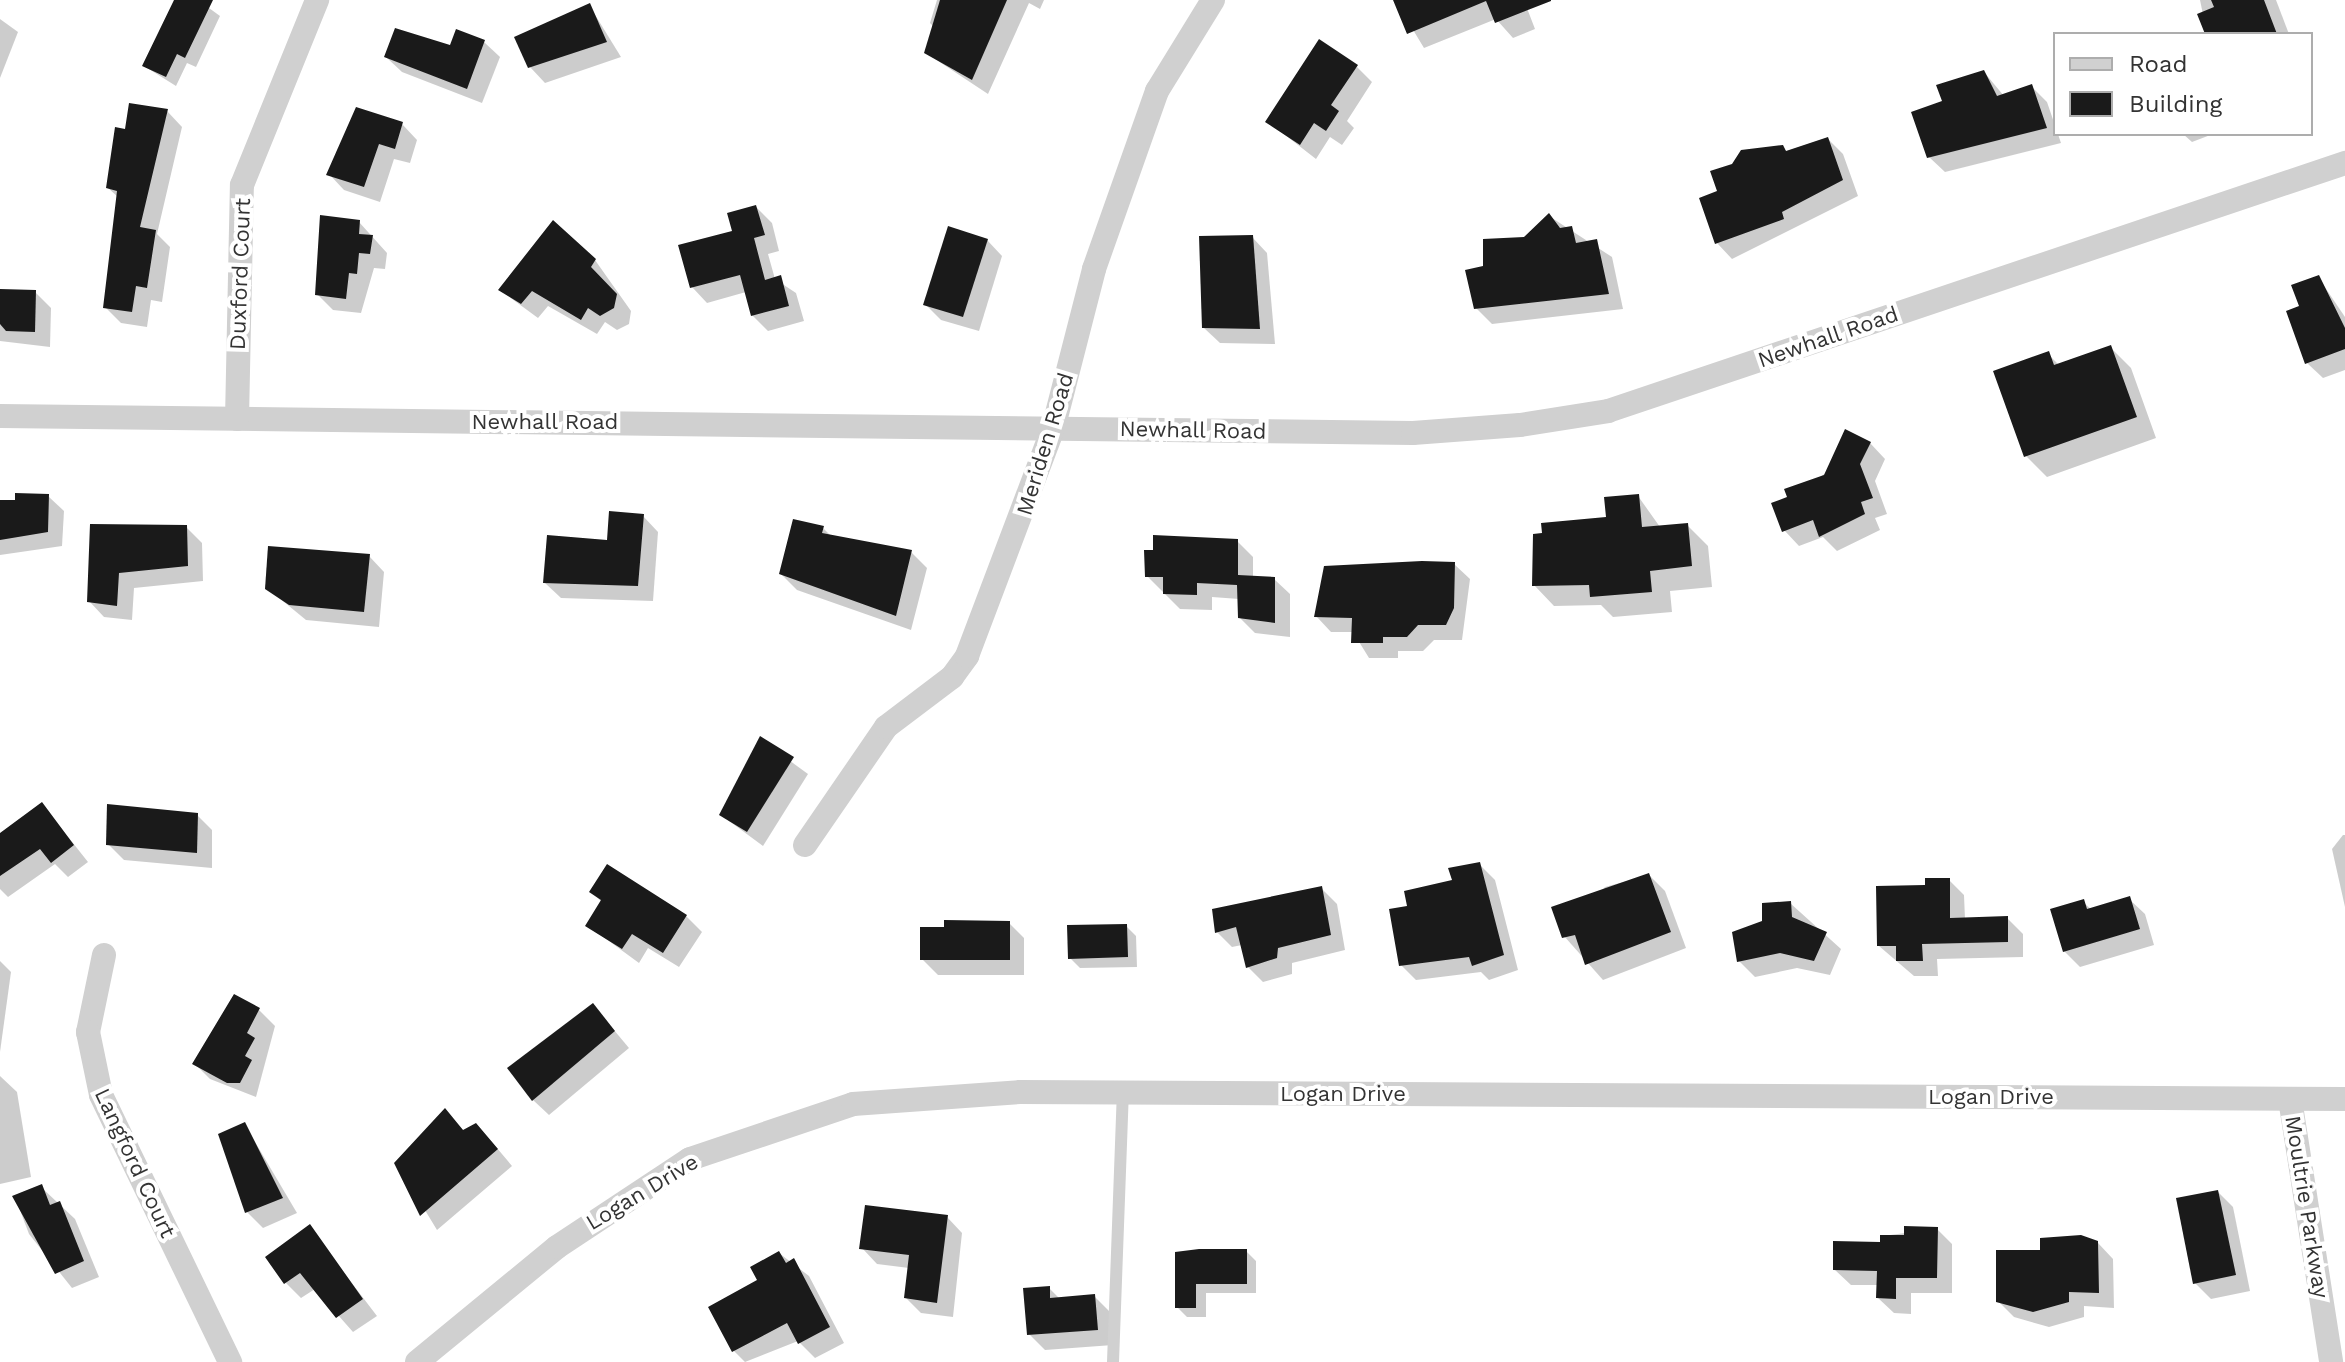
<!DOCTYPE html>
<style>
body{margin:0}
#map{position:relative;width:2345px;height:1362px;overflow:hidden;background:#fff;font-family:"Work Sans",sans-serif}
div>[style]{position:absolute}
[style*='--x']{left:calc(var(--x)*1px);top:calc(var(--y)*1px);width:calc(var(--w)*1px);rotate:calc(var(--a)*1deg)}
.shadow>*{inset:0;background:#0003}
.building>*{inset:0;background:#1a1a1a}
.lane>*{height:12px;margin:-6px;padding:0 6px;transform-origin:6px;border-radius:6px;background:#d0d0d0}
.street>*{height:24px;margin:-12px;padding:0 12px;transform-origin:12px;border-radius:12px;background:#d0d0d0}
span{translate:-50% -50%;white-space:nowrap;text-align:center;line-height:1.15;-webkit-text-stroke:8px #fff;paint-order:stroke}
.street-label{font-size:22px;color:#333}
.legend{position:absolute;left:2053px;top:32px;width:260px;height:104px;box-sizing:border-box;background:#fff;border:2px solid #adadad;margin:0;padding:10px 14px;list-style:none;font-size:24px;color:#333}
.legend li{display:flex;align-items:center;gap:16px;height:40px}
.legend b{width:40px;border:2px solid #adadad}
</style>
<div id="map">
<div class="shadow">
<div style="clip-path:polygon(176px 0,198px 0,220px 16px,196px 67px,187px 63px,176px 86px,144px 66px)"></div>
<div style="clip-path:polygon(937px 0,1044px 0,1040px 9px,1029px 3px,988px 94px,926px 53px,938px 31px,930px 23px)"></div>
<div style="clip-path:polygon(1395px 0,1533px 0,1525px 3px,1535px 29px,1513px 38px,1496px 19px,1424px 48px)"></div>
<div style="clip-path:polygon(2200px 0,2276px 0,2289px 34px,2207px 34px)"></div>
<div style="clip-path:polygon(589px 5px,621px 57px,545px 83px,530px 67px)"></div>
<div style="clip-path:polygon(0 19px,18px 32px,0 78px)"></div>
<div style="clip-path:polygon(484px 42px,500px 57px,482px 103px,402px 72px,386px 57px)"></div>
<div style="clip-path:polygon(1357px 67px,1372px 82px,1347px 121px,1354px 128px,1342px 145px,1330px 137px,1316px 159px,1267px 121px)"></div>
<div style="clip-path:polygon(1984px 72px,2004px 96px,2031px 86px,2047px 102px,2061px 143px,1945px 172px,1929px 157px,1944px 102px)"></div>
<div style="clip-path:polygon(167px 111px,182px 127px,157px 234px,170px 247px,162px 302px,151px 300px,147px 327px,121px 323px,105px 307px,118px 197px,108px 188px,126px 131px)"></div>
<div style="clip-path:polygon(402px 124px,417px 140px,410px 163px,394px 159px,380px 202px,344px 190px,329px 174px,338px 148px)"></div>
<div style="clip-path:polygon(2183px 134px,2213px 134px,2192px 142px)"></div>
<div style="clip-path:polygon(1828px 139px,1843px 154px,1858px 196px,1732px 259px,1717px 243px,1720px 193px,1782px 147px,1788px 153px)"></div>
<div style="clip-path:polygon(756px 207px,772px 223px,779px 251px,768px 254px,775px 279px,796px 293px,804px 321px,768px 331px,752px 315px,746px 292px,707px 303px,692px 287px)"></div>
<div style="clip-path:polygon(1549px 216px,1612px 257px,1623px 309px,1492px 324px,1476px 308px)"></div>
<div style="clip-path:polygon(359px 222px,387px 253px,385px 269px,374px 268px,361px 313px,333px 310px,317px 294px)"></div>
<div style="clip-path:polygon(1252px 237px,1267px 253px,1275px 344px,1220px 343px,1204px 328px)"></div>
<div style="clip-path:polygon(987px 240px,1002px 256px,979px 331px,941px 320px,925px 304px)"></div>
<div style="clip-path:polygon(595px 260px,631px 311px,629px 324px,617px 330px,605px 322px,597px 334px,548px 306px,538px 318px,500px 290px)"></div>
<div style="clip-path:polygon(2318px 277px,2345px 317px,2345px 370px,2323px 378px,2307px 363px,2302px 308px)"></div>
<div style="clip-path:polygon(0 291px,35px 292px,51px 308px,50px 347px,0 341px)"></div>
<div style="clip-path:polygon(2110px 347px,2131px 368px,2156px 438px,2047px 477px,2026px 456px,2048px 354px,2059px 365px)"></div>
<div style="clip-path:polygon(1870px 443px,1885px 459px,1875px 481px,1887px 514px,1875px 518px,1880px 530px,1837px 551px,1823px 537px,1799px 546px,1784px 530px,1789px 498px)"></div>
<div style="clip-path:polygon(48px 496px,64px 511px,62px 546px,0 555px,0 502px)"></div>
<div style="clip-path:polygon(1638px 496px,1660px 527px,1687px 525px,1708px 546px,1712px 587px,1670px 591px,1672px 612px,1613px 617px,1601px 605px,1554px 606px,1534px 585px)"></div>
<div style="clip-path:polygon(643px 516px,658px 532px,653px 601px,561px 598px,545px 583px)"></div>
<div style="clip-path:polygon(92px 526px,186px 527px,202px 543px,203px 581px,134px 588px,132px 620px,104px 617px,89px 601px)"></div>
<div style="clip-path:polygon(823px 528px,832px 537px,911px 552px,927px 568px,911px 630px,797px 590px,781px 574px)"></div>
<div style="clip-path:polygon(1237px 541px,1253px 557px,1253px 578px,1274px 579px,1290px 594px,1290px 637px,1255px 633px,1240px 618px,1239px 599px,1212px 597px,1212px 610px,1180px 609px,1147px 576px)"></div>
<div style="clip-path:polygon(369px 556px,384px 572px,379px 627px,306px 620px,267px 588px)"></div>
<div style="clip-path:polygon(1454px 564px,1470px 579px,1462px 640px,1434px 640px,1423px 651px,1398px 651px,1398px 658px,1369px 658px,1353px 632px,1331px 632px,1316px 616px)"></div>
<div style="clip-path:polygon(760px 739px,808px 774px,763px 846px,721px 815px)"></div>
<div style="clip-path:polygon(42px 804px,88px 862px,68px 877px,55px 864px,8px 897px,0 889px,0 836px)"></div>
<div style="clip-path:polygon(197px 815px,212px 830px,212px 868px,124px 860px,108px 844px)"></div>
<div style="clip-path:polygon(2343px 835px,2345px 835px,2345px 907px,2332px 849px)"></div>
<div style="clip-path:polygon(1479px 864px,1495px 880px,1518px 970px,1489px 980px,1481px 972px,1416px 980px,1401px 965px,1410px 907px)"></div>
<div style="clip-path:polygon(1649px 875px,1665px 891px,1686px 948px,1603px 980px,1564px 936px,1605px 887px)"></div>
<div style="clip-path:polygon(1949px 880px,1964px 895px,1965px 919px,2007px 918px,2023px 934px,2023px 957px,1937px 959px,1938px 976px,1914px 976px,1879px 946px,1927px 887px)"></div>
<div style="clip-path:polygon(1321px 888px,1337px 904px,1345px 950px,1292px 963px,1292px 974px,1263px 982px,1248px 967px,1242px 945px,1232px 947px,1217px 932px)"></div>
<div style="clip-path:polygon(591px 892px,686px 916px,702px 932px,679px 967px,648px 948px,639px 963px,587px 925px,602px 902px)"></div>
<div style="clip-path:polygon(2129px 899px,2145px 914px,2154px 945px,2080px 967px,2064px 951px,2083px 902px,2092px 910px)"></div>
<div style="clip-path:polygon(1790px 903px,1841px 949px,1830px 975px,1797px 968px,1755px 977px,1739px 961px,1764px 922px)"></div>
<div style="clip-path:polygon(1009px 923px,1024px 938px,1024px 975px,938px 975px,922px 959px,946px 929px)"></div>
<div style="clip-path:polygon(1126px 926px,1136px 936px,1137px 967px,1080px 968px,1070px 958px)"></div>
<div style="clip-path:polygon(0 961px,11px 972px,0 1052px)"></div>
<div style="clip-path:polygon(593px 1005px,629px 1048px,549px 1115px,533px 1100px)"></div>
<div style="clip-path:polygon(259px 1010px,275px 1026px,256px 1097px,210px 1079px,195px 1064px)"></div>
<div style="clip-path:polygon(0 1076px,17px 1092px,31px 1177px,0 1184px)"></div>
<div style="clip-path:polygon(445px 1111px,465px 1132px,491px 1141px,512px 1166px,437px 1230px,397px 1164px)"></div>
<div style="clip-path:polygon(245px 1125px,297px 1213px,263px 1228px,247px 1212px,220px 1135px)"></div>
<div style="clip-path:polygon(41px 1187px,75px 1219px,99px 1277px,72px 1288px,29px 1234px,15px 1197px)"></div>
<div style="clip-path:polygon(2218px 1192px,2233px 1207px,2250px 1291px,2211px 1299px,2195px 1283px)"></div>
<div style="clip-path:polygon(947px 1217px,962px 1233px,953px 1317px,921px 1313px,906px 1298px,909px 1268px,877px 1264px,862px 1248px)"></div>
<div style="clip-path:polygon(309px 1227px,377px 1316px,353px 1332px,315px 1289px,301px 1298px,286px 1283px)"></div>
<div style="clip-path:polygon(1937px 1229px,1952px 1244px,1952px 1293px,1911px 1293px,1911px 1314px,1894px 1313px,1878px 1298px,1878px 1285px,1851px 1285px,1835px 1270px,1882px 1244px,1882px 1236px)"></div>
<div style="clip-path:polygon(2098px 1243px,2113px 1259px,2114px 1308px,2084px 1306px,2084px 1317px,2049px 1327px,2014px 1317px,1998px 1301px,2042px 1252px)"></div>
<div style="clip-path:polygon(1246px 1251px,1256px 1261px,1256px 1293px,1206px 1293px,1206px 1317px,1187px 1317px,1177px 1307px,1177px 1254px)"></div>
<div style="clip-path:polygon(779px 1253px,809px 1276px,844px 1343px,815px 1358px,798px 1341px,745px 1362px,734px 1351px,759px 1281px)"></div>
<div style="clip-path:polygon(1049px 1288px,1060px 1299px,1094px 1296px,1110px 1312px,1113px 1345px,1045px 1350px,1029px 1334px)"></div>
</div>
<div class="building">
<div style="clip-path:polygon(174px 0,213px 0,185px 58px,177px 54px,166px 77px,142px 66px)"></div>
<div style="clip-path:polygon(940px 0,1007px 0,972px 80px,924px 53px)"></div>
<div style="clip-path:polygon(1393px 0,1551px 0,1551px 1px,1495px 23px,1486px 1px,1407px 34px)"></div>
<div style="clip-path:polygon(2211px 0,2264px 0,2277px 34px,2205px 34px,2197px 14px,2214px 7px)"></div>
<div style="clip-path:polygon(590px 3px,607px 42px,528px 68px,514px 37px)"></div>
<div style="clip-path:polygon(395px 28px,450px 45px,456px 29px,485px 40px,467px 89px,384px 57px)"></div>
<div style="clip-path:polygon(1319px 39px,1358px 65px,1331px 105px,1339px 111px,1326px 131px,1314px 123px,1300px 145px,1265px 122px)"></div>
<div style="clip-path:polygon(1984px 70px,1997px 96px,2032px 84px,2047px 128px,1927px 158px,1911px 112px,1942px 101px,1936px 85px)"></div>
<div style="clip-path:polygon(129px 103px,168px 109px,140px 227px,156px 230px,147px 288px,136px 286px,132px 312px,103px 308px,117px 191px,106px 188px,115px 127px,125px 129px)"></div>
<div style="clip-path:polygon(356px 107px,403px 122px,395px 149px,379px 144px,364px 187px,326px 175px)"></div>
<div style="clip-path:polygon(1828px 137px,1843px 180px,1782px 212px,1784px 219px,1715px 244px,1699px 198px,1717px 191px,1710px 171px,1732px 164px,1741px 150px,1783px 145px,1786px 151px)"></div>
<div style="clip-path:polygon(756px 205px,765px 235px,754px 238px,765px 280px,781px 275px,789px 306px,751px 316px,740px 275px,690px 288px,678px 245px,732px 231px,727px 213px)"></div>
<div style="clip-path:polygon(1549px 213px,1560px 228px,1572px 226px,1576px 243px,1597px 239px,1609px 294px,1474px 309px,1465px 270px,1483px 266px,1483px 239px,1524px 237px)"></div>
<div style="clip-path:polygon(320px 215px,360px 220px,359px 234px,373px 235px,370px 254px,359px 253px,357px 274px,349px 273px,346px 299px,315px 295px)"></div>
<div style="clip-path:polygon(553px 220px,596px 259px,591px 267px,617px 294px,614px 308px,600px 316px,588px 308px,581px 320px,532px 291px,521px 304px,498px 290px)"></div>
<div style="clip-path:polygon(948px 226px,988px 239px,963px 317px,923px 305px)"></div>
<div style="clip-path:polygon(1253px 235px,1260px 329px,1202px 328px,1199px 236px)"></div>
<div style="clip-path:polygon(2319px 275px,2345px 328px,2345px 349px,2305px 364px,2286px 311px,2299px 306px,2291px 285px)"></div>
<div style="clip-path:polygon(0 289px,36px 290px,35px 332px,6px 331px,0 324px)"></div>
<div style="clip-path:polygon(2111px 345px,2137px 417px,2024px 457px,1993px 371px,2049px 351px,2054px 365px)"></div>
<div style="clip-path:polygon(1845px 429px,1871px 442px,1860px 464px,1873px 498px,1861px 502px,1865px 514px,1819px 537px,1813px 520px,1782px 532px,1771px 503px,1787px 497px,1784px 489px,1824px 475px)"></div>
<div style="clip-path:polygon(15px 493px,49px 494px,48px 532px,0 540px,0 500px,15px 500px)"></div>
<div style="clip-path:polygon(1639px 494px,1642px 527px,1688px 523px,1692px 566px,1650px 571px,1652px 592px,1590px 597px,1589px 585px,1532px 586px,1533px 534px,1542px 533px,1541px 523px,1606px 517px,1604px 497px)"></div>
<div style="clip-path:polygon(609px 511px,644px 514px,638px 586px,543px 583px,547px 535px,607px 540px)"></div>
<div style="clip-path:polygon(793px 519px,824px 526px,822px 533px,912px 550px,896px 616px,779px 574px)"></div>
<div style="clip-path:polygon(90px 524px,187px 525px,188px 566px,119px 573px,117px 606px,87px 602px)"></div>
<div style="clip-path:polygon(1153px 535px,1238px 539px,1238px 575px,1275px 577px,1275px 623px,1238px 618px,1237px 585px,1197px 583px,1197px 595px,1163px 594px,1163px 577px,1145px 577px,1144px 550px,1153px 550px)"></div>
<div style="clip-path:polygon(268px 546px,370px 554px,364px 612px,289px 605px,265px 589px)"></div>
<div style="clip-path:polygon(1422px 561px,1455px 562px,1454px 608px,1446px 625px,1418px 625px,1407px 637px,1383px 637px,1383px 643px,1351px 643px,1352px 618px,1314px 617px,1324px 566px)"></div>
<div style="clip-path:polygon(760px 736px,794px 757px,747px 832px,719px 815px)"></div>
<div style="clip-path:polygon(42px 802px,74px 845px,51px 863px,40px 849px,0 876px,0 833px)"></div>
<div style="clip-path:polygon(107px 804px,198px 813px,197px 853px,106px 845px)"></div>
<div style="clip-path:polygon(1480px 862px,1504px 955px,1472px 966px,1469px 957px,1399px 966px,1389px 909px,1407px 906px,1404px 891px,1452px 880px,1448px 868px)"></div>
<div style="clip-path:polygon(607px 864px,687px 915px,663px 953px,632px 934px,622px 949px,585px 926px,601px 900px,589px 892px)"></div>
<div style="clip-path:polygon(1649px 873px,1671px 932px,1585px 965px,1575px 935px,1562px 938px,1551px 907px)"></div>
<div style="clip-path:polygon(1925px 878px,1950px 878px,1950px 918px,2008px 916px,2008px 942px,1922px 944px,1923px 961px,1896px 961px,1896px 946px,1877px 946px,1876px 886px,1925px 885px)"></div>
<div style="clip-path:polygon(1322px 886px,1331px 935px,1278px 948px,1277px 958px,1246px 968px,1236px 927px,1215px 933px,1212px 909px)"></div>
<div style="clip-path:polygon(2130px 896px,2140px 929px,2063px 952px,2050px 909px,2084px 899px,2087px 909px)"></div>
<div style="clip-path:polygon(1791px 901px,1792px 917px,1827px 932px,1814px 961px,1780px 953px,1737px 962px,1732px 932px,1762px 921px,1762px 903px)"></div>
<div style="clip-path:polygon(944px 920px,1010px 921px,1010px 960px,920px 960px,920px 927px,944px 927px)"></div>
<div style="clip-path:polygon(1127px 924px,1128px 957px,1068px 959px,1067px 925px)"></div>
<div style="clip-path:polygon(234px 994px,260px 1008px,247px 1033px,255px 1038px,245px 1056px,252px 1060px,240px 1083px,227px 1083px,192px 1064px)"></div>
<div style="clip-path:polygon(593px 1003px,615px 1031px,532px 1101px,507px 1068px)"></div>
<div style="clip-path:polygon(445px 1108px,463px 1130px,476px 1123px,498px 1149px,420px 1216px,394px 1163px)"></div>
<div style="clip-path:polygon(245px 1122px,283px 1198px,245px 1213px,218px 1134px)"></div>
<div style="clip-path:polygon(42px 1184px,50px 1205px,60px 1201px,84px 1261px,55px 1274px,12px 1196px)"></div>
<div style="clip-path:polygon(2218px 1190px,2236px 1275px,2193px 1284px,2176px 1198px)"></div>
<div style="clip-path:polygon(865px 1205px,948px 1215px,937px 1303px,904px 1298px,909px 1255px,859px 1249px)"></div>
<div style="clip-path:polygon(310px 1224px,363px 1299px,336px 1318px,300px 1273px,284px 1284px,265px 1257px)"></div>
<div style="clip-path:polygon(1904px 1226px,1938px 1227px,1937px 1278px,1896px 1278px,1896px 1299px,1876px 1298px,1877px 1271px,1833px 1270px,1833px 1241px,1880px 1242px,1880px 1235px,1904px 1235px)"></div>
<div style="clip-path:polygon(2081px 1235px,2098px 1241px,2099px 1293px,2069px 1292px,2069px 1302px,2033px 1312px,1996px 1302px,1996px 1250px,2040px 1250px,2040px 1238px)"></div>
<div style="clip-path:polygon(1199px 1249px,1247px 1249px,1247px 1284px,1196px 1284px,1196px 1308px,1175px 1308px,1175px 1252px)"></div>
<div style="clip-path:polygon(779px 1251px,786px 1263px,794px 1258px,830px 1327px,798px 1344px,787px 1323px,732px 1352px,708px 1307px,757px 1280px,750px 1267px)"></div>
<div style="clip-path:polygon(1050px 1286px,1050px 1298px,1095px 1294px,1098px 1330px,1027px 1335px,1023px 1288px)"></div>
</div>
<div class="lane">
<div style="--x:1113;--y:1362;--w:269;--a:-87.9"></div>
</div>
<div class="street">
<div style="--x:0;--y:416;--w:1413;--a:0.69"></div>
<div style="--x:1413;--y:433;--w:107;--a:-4.3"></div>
<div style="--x:1520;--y:425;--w:89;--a:-9"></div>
<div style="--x:1608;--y:411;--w:778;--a:-18.6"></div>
<div style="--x:237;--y:419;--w:234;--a:-88.8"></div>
<div style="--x:242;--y:185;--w:200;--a:-67.9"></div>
<div style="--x:805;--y:845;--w:143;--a:-55.5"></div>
<div style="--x:886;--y:727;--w:83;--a:-37.1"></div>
<div style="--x:952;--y:677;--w:26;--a:-54"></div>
<div style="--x:967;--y:656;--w:243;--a:-69.3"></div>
<div style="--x:1053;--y:429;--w:165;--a:-75.6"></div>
<div style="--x:1094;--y:269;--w:189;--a:-70.5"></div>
<div style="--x:1157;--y:91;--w:107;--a:-58.4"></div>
<div style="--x:104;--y:955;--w:79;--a:101.7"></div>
<div style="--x:88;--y:1032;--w:64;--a:78.3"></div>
<div style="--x:101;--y:1095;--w:297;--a:64.2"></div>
<div style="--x:2290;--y:1099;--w:266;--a:81.1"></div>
<div style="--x:417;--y:1362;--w:181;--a:-39.4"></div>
<div style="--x:557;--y:1247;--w:159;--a:-33.5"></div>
<div style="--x:690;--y:1159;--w:172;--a:-18.6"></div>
<div style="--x:853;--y:1104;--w:167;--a:-4.1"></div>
<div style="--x:1020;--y:1092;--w:1325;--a:0.3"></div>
</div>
<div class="street-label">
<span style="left:240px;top:274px;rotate:-88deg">Duxford Court</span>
<span style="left:1828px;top:337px;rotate:-19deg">Newhall Road</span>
<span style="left:545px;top:422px">Newhall Road</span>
<span style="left:1193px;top:430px;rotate:1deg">Newhall Road</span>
<span style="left:1045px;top:444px;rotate:-73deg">Meriden Road</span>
<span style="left:1343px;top:1094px">Logan Drive</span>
<span style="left:1991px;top:1097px">Logan Drive</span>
<span style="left:135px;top:1163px;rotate:65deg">Langford Court</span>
<span style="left:642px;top:1192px;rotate:-31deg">Logan Drive</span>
<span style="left:2307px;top:1207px;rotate:81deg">Moultrie Parkway</span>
</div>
<ul class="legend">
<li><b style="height:10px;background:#d0d0d0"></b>Road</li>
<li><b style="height:22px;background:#1a1a1a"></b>Building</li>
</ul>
</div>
